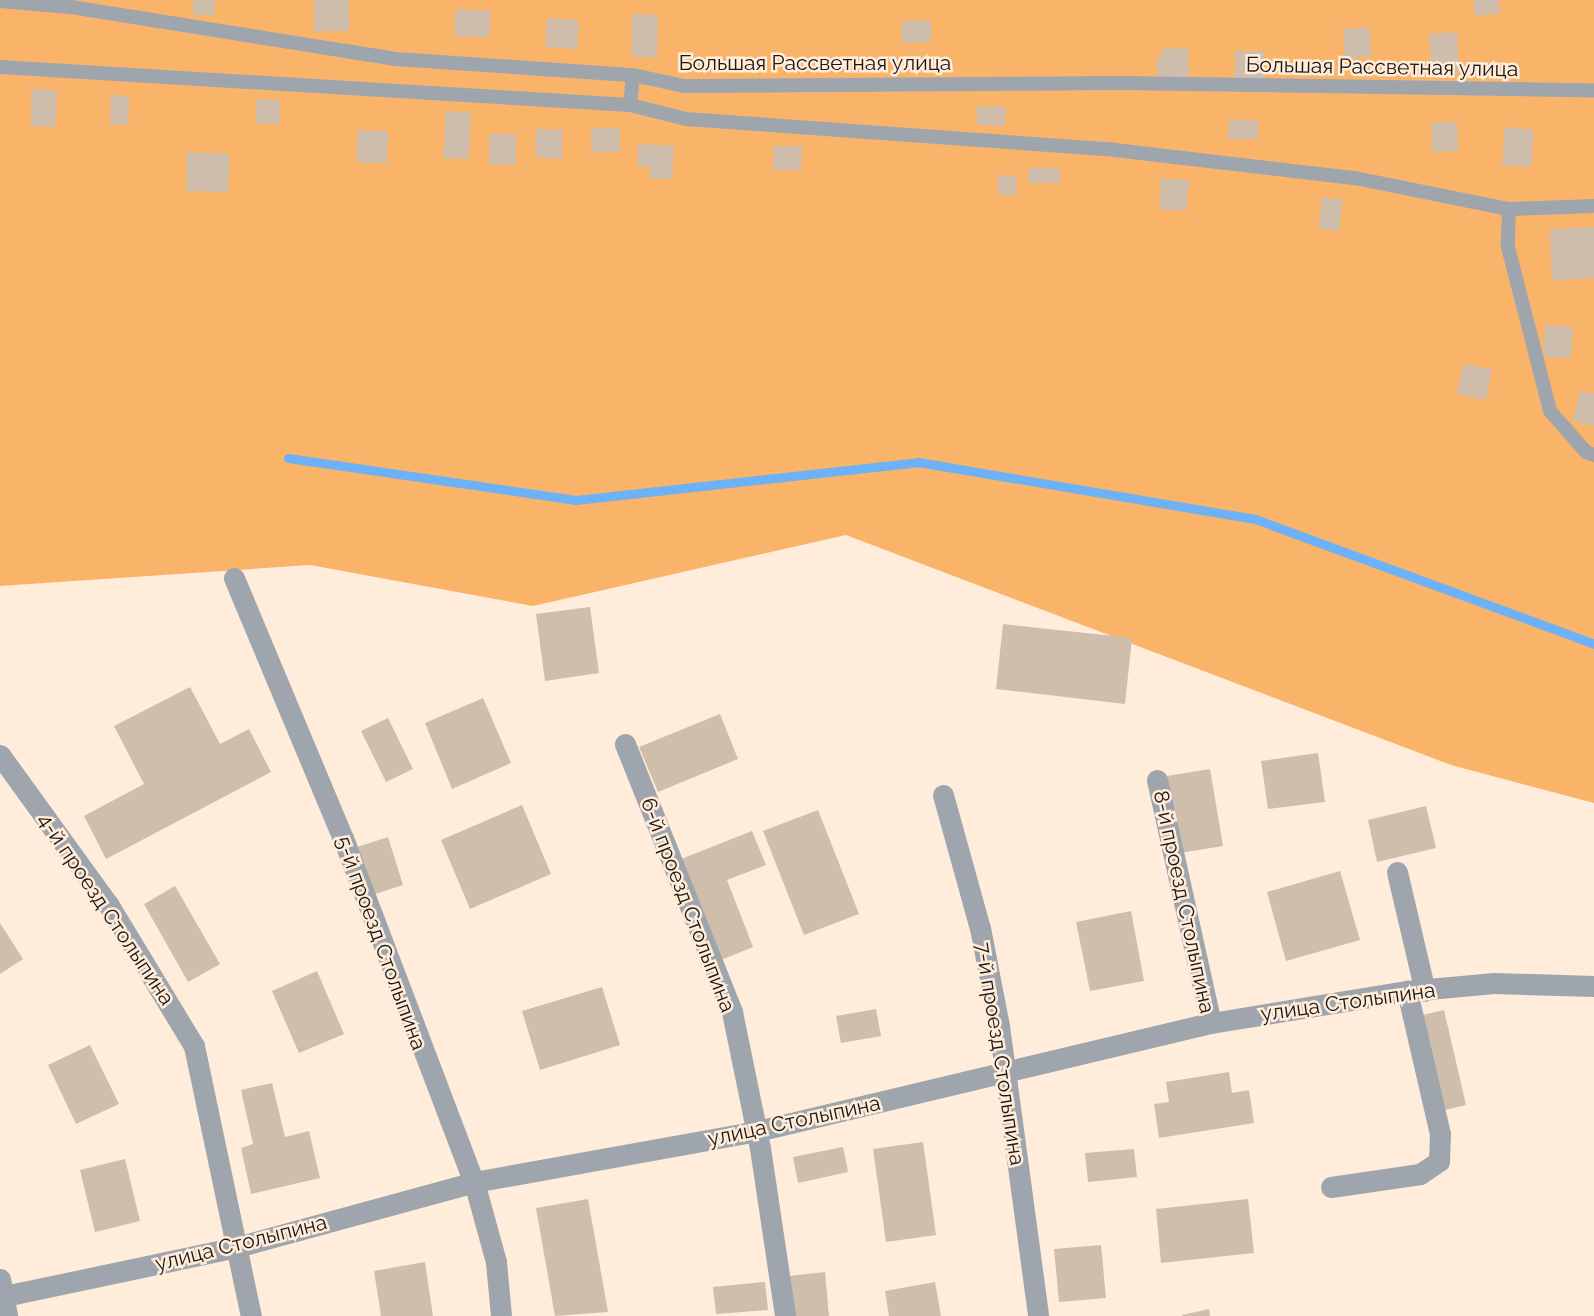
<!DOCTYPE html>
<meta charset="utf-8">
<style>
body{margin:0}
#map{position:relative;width:1594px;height:1316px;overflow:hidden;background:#ffecda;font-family:Raleway,sans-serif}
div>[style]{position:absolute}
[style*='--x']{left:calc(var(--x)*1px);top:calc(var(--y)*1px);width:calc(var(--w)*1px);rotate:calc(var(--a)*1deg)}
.green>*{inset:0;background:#fab46a}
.stream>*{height:9px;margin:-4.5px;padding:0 4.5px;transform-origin:4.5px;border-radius:4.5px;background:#6db1f7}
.building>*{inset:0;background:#d0bead}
.lane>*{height:14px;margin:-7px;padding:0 7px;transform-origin:7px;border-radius:7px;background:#9ea5ad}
.street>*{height:21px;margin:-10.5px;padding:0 10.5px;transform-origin:10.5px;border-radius:10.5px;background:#9ea5ad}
span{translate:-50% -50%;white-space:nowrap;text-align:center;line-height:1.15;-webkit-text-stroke:5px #ffecda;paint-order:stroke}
.street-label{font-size:21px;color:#1d1711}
</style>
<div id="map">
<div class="green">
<div style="clip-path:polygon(0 0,1594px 0,1594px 803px,1451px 765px,846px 535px,533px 606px,310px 565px,0 586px)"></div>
</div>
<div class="stream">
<div style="--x:288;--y:458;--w:291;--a:8.3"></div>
<div style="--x:576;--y:500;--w:344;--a:-6.3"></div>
<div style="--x:918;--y:462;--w:342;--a:9.6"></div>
<div style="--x:1255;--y:519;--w:361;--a:20.2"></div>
</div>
<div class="building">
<div style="clip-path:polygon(193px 0,215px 0,215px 15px,193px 15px)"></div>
<div style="clip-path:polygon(314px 0,349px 0,349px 31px,314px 31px)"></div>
<div style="clip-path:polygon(1473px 0,1499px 0,1500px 13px,1475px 16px)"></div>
<div style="clip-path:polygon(456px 9px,491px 11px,489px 38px,454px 36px)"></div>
<div style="clip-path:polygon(632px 14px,658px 15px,657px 57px,632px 57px)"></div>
<div style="clip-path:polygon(547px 18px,579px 20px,577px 49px,545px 47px)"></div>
<div style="clip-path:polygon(931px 20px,931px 42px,902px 43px,901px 21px)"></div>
<div style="clip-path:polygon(1369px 27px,1372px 56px,1345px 59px,1343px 29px)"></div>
<div style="clip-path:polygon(1457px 32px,1459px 73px,1432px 75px,1429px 34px)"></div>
<div style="clip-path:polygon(1188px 48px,1189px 80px,1157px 82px,1156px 59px,1161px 59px,1160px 49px)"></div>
<div style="clip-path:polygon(1235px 51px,1264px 51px,1264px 78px,1235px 79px)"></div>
<div style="clip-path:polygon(31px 89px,57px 90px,56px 127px,31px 126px)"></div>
<div style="clip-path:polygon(111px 95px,129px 96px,128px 125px,110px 124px)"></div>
<div style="clip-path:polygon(256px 99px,280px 100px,280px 124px,256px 124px)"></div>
<div style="clip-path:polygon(977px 106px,1006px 107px,1005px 126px,977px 125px)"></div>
<div style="clip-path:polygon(446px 111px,471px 113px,469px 159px,443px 158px)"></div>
<div style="clip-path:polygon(1229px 120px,1258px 120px,1258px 139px,1228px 139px)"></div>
<div style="clip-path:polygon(1431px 122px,1457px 122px,1458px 151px,1432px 152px)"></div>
<div style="clip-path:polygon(1505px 127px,1534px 130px,1531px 167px,1502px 165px)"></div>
<div style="clip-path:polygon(591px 128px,620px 128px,620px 152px,591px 152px)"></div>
<div style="clip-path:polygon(536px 129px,563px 130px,562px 159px,535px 157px)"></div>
<div style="clip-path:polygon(358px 130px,388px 131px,387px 163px,356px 162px)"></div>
<div style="clip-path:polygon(489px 134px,516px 134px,516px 165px,489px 165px)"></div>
<div style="clip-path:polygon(638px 144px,674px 146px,672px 179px,649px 178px,650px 167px,637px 166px)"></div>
<div style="clip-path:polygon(773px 146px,802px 146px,801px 170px,773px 170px)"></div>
<div style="clip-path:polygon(187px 152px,230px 154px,228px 192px,186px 191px)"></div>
<div style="clip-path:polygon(1029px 168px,1060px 168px,1060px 183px,1028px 183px)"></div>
<div style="clip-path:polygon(999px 175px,1017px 176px,1016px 196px,997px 194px)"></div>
<div style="clip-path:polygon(1161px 178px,1189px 180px,1186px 211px,1159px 209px)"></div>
<div style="clip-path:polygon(1322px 197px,1343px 200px,1339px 231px,1318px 228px)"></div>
<div style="clip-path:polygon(1594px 227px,1594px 278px,1552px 281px,1550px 229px)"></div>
<div style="clip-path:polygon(1545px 325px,1573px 327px,1571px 358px,1543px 357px)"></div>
<div style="clip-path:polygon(1463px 364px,1492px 369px,1486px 400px,1457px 394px)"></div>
<div style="clip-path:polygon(1580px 391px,1594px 394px,1594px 426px,1573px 421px)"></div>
<div style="clip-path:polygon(590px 607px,599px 673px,545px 681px,536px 614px)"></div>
<div style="clip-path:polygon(1003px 624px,1132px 638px,1125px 704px,996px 689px)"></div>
<div style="clip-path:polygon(190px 687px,220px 744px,249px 729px,271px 772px,106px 859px,84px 816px,144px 784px,114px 726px)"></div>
<div style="clip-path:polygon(483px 698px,511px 763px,452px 789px,425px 723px)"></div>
<div style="clip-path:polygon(720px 714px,738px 759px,658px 792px,639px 747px)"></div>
<div style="clip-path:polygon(388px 718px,413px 769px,386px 782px,361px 731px)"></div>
<div style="clip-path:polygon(1318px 753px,1325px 802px,1268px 809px,1261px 761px)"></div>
<div style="clip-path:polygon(1210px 769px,1223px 846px,1180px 853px,1167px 776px)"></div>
<div style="clip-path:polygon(522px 805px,551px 874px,470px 909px,441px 840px)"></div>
<div style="clip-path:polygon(1426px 806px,1436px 848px,1377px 862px,1368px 820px)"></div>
<div style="clip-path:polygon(818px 810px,859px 914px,804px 935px,763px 831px)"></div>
<div style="clip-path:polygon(752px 831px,766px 865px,727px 880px,753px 947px,721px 960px,681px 859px)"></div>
<div style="clip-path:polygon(388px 837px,403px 885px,369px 896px,354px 848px)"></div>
<div style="clip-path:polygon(1340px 871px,1360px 940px,1286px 961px,1267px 892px)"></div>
<div style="clip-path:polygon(175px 886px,220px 964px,188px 982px,144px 904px)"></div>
<div style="clip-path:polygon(1131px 911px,1144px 981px,1090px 991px,1076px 922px)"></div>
<div style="clip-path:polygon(0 923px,23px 959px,0 974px)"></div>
<div style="clip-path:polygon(317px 971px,344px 1034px,299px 1053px,272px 991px)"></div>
<div style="clip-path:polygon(602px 987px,620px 1045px,540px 1070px,522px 1011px)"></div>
<div style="clip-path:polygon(876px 1009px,881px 1036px,841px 1043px,836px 1016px)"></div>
<div style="clip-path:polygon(1444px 1010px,1466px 1105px,1441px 1111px,1418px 1016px)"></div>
<div style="clip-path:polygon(90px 1045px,119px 1104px,76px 1124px,48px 1065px)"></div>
<div style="clip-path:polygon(1229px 1072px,1232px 1093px,1249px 1090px,1254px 1123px,1159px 1138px,1154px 1104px,1169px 1102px,1166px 1082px)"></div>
<div style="clip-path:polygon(272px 1083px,285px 1137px,309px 1131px,320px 1178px,251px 1194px,241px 1148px,253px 1144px,241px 1090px)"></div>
<div style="clip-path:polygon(923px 1142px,936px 1235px,886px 1242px,873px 1149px)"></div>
<div style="clip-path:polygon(843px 1147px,848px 1172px,798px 1183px,793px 1157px)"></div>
<div style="clip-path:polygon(1134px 1149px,1137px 1177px,1088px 1182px,1085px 1153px)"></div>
<div style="clip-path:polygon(125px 1159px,140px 1221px,95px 1232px,80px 1170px)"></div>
<div style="clip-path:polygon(588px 1199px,608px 1312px,555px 1316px,536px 1208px)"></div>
<div style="clip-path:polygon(1248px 1199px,1254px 1253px,1161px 1263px,1156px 1209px)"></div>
<div style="clip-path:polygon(1101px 1245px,1106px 1298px,1059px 1302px,1054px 1249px)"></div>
<div style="clip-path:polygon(425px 1262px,433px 1316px,381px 1316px,374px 1271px)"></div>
<div style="clip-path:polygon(825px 1272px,829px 1316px,793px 1316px,789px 1276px)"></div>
<div style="clip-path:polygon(765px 1282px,768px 1310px,716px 1314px,713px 1287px)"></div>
<div style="clip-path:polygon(935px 1282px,941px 1316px,889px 1316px,885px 1291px)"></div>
<div style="clip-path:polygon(1209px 1309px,1210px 1316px,1182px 1316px,1182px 1315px)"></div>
</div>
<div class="lane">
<div style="--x:0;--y:1;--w:71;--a:4.8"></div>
<div style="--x:71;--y:7;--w:329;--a:9.1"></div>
<div style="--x:396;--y:59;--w:238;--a:3.9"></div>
<div style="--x:633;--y:75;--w:52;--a:12.2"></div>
<div style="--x:684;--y:86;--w:439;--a:-0.4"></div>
<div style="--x:1123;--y:83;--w:471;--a:0.9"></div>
<div style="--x:0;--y:67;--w:631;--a:3.45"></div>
<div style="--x:630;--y:105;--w:58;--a:14"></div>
<div style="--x:686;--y:119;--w:430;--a:4.1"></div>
<div style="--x:1115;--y:150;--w:242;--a:6.7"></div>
<div style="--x:1355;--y:178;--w:157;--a:11.4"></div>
<div style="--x:1509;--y:209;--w:85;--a:-2"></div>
<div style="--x:630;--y:105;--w:30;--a:-84"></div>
<div style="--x:1509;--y:209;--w:38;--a:92"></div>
<div style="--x:1508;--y:247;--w:169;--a:75.6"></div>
<div style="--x:1550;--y:411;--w:55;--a:48.7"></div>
<div style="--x:1586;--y:452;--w:9;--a:21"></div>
</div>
<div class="street">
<div style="--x:234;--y:578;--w:282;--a:67.3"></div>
<div style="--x:343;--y:838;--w:368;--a:69.2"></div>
<div style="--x:474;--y:1182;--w:83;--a:74.6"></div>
<div style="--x:496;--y:1262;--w:54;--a:84.7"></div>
<div style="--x:625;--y:744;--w:289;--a:68.2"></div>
<div style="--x:732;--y:1012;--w:139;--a:78.4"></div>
<div style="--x:760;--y:1148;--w:170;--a:81.5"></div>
<div style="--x:0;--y:755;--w:184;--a:54.1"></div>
<div style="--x:108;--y:904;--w:166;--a:58.8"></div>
<div style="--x:194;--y:1046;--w:276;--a:78.1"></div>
<div style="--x:1157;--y:780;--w:249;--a:77.5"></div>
<div style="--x:943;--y:795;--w:138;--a:74.5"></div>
<div style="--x:980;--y:928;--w:100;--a:79"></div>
<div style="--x:999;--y:1026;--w:293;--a:82.3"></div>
<div style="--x:1397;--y:872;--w:122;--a:76.8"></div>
<div style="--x:1331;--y:1187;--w:90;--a:-8.3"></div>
<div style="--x:1420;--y:1174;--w:23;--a:-34"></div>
<div style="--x:1439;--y:1161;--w:27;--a:-88"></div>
<div style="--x:1440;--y:1134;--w:147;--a:-103"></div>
<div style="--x:0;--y:1279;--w:38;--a:79"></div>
<div style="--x:0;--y:1297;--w:242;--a:-11.9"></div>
<div style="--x:237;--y:1247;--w:246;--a:-15.3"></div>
<div style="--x:474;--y:1182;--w:288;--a:-10.2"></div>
<div style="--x:757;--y:1131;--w:467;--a:-13.4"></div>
<div style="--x:1211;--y:1023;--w:199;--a:-9.3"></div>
<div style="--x:1407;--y:991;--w:87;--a:-5.3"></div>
<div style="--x:1494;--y:983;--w:100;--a:1.7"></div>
</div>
<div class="street-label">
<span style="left:815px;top:63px">Большая Рассветная улица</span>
<span style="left:1382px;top:67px;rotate:1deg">Большая Рассветная улица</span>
<span style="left:1184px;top:902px;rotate:78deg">8-й проезд Столыпина</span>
<span style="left:688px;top:905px;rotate:69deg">6-й проезд Столыпина</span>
<span style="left:106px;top:909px;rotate:56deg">4-й проезд Столыпина</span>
<span style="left:381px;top:943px;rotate:70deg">5-й проезд Столыпина</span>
<span style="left:1348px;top:1002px;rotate:-8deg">улица Столыпина</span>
<span style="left:1000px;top:1054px;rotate:81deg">7-й проезд Столыпина</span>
<span style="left:794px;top:1121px;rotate:-12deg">улица Столыпина</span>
<span style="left:241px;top:1243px;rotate:-14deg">улица Столыпина</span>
</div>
</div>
